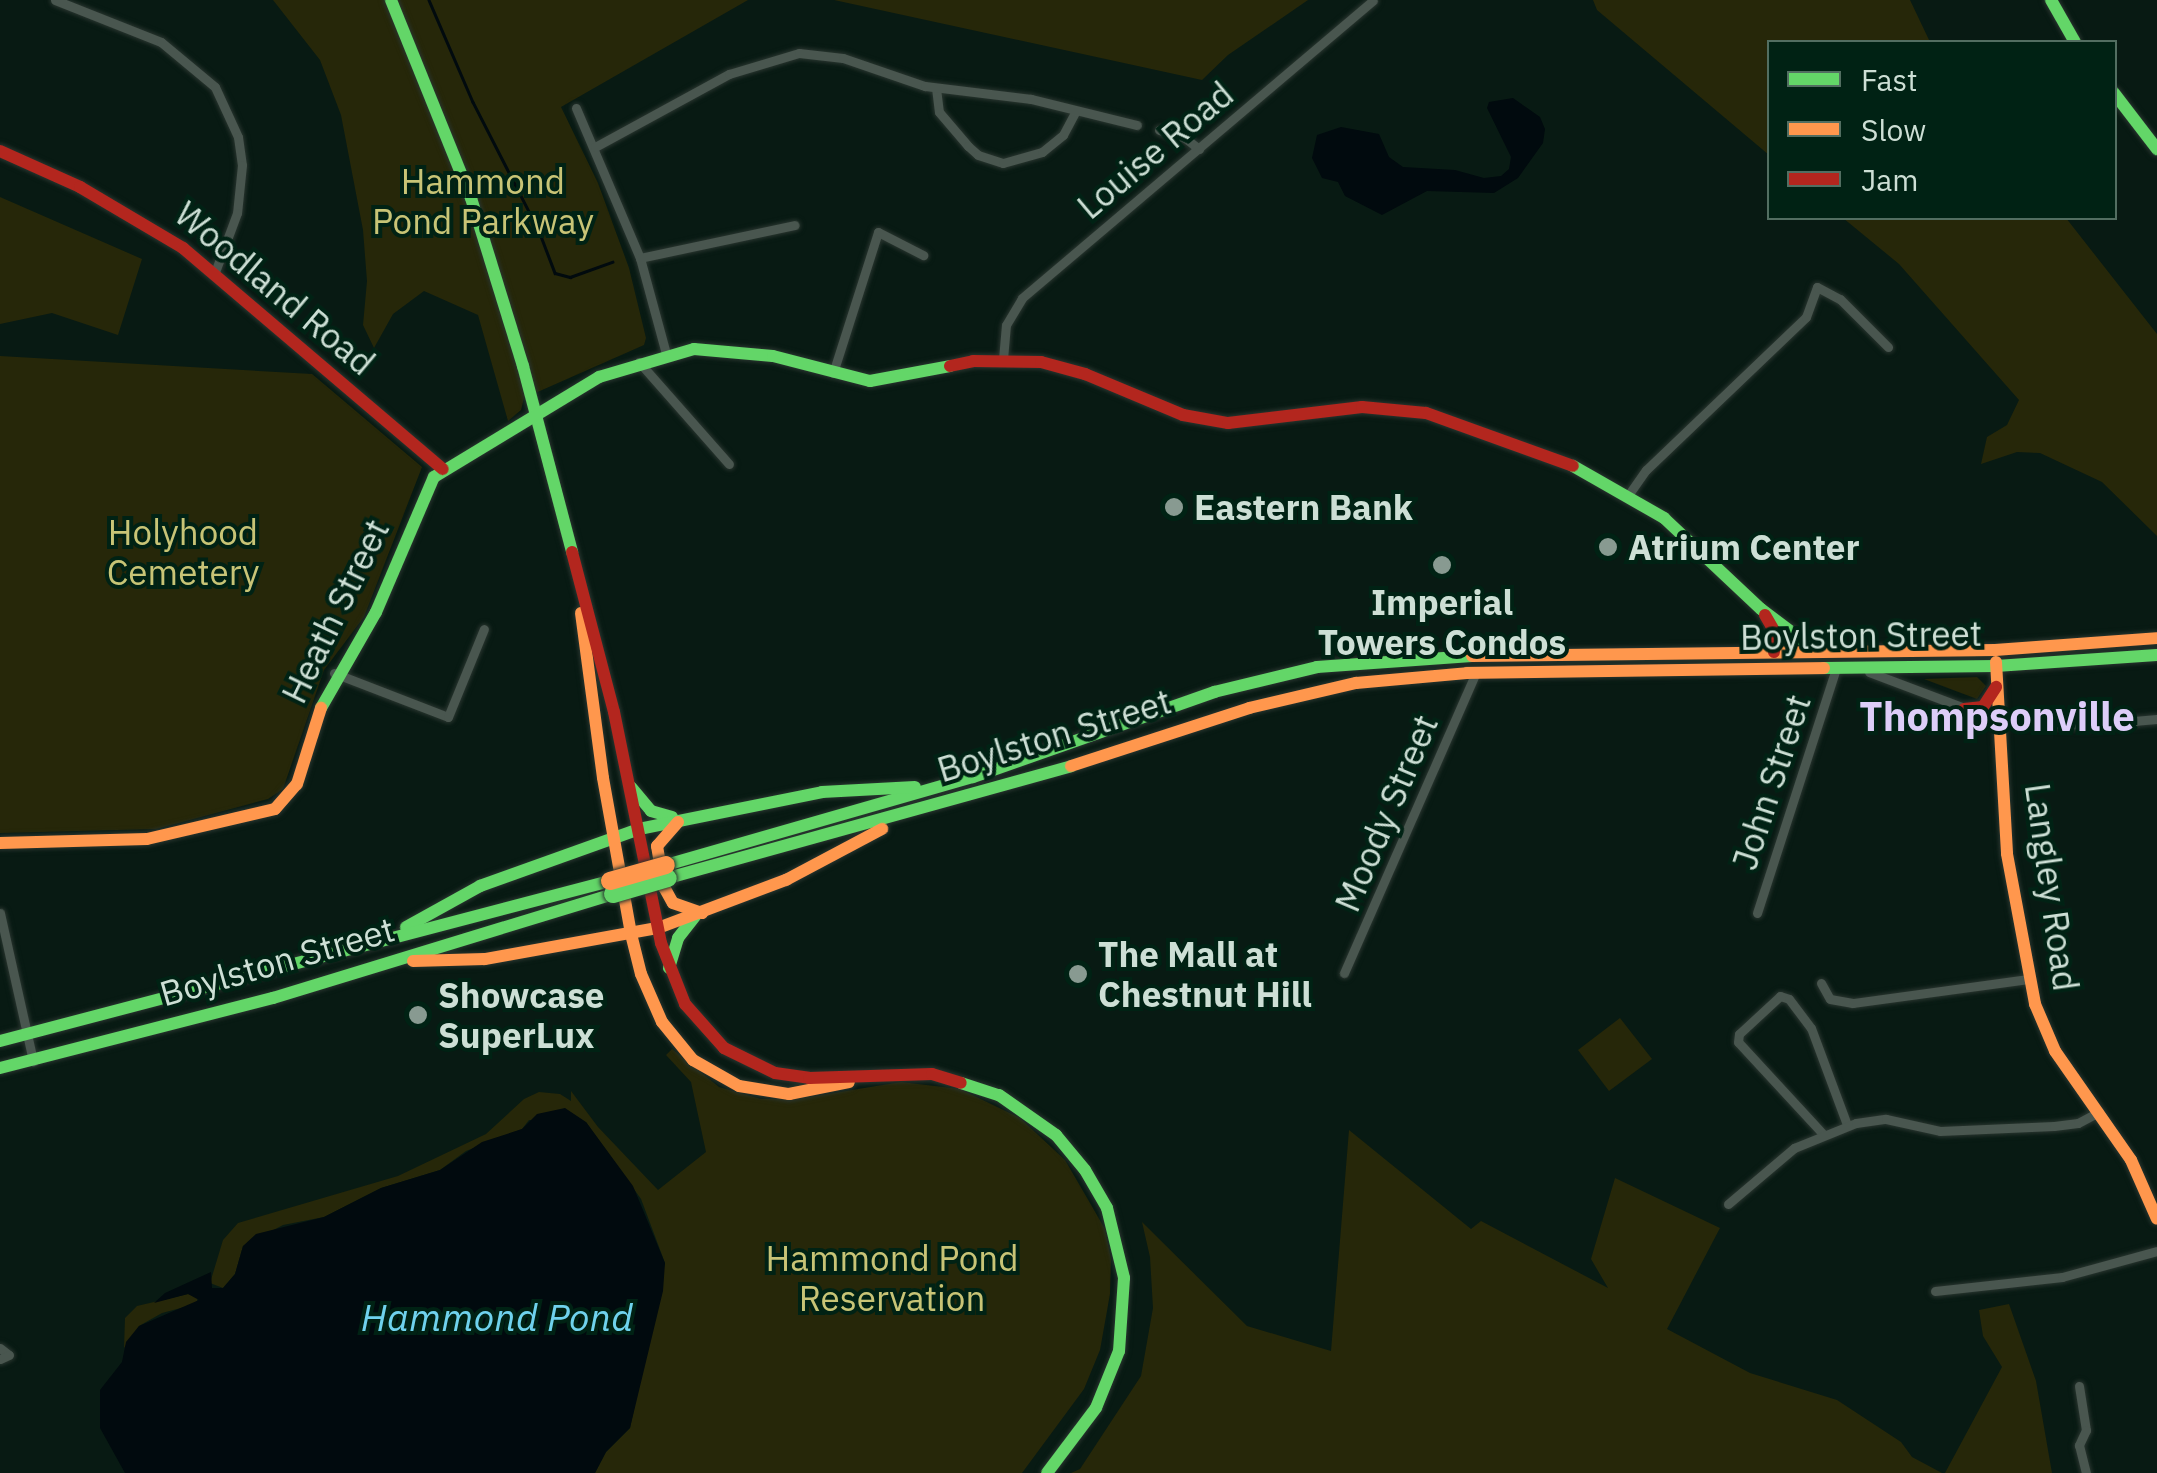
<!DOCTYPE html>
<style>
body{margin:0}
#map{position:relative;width:2157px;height:1473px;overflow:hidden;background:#081a13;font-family:"IBM Plex Sans",sans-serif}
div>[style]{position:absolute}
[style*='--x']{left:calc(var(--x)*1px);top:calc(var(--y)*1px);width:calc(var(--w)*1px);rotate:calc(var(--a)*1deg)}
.green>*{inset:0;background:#262709}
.water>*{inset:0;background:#010a0e}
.stream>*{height:2.5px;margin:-1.25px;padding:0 1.25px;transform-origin:1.25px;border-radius:1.25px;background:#010a0e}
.roads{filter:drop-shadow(0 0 2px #29352f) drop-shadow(0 0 2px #29352f)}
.street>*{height:9px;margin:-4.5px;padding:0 4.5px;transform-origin:4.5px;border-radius:4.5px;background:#49564f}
.fast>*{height:12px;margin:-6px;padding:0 6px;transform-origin:6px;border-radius:6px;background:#63d668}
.slow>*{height:12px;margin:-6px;padding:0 6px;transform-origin:6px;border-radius:6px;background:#ff974d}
.jam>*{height:12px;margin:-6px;padding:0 6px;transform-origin:6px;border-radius:6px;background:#b3261e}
.bridges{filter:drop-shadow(0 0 2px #29352f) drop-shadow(0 0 2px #29352f)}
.fast-bridge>*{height:18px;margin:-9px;padding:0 9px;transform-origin:9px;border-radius:9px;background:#63d668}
.slow-bridge>*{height:18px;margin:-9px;padding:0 9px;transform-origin:9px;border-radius:9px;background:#ff974d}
.dots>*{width:28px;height:28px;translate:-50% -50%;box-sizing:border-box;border:5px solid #002214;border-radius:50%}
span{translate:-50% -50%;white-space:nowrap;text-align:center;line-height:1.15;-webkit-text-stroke:8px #002214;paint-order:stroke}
.street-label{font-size:35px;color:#cddfd5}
.park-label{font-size:35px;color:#c8c476}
.poi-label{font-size:35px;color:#cddfd5;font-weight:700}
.left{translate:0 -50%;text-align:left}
.water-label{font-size:38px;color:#6fd2ed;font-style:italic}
.quarter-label{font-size:40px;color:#ddcdf8;font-weight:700}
.legend{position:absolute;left:1767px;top:40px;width:350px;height:180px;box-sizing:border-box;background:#002214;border:2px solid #526e61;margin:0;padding:12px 18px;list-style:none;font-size:30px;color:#cddfd5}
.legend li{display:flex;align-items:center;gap:20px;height:50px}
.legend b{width:50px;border:2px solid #526e61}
</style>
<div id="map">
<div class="green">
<div style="clip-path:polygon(273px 0,748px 0,561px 107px,598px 183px,629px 268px,646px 338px,644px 345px,524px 398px,521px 410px,508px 421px,478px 315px,424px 291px,393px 314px,374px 348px,363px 325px,367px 281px,363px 230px,341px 115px,320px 60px)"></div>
<div style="clip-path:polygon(834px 0,1308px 0,1228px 55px,1202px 80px)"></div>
<div style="clip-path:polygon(1593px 0,1910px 0,1930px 42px,1770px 42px,1769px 155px,1597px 10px)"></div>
<div style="clip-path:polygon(0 197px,142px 259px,118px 335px,52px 313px,0 324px)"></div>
<div style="clip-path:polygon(1843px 218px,2066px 218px,2157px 334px,2157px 536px,2102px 482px,2040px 453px,2017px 452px,1981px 464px,1987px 437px,2007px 425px,2019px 400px,1899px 264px)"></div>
<div style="clip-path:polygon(0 356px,312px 374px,422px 467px,364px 617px,324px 670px,283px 789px,268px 799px,156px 829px,0 833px)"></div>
<div style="clip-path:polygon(1977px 677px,1986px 686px,1977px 699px,1924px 679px)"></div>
<div style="clip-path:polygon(1620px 1018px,1652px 1059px,1609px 1091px,1578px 1050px)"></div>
<div style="clip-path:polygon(672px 1049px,719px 1087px,761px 1099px,797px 1099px,901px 1082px,960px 1089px,1020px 1118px,1065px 1160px,1105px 1229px,1111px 1259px,1110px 1294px,1100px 1350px,1084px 1389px,1022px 1473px,595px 1473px,606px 1452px,630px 1428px,665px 1263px,641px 1199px,586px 1122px,529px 1120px,522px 1129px,466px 1151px,440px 1170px,381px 1188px,324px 1217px,283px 1225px,243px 1246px,235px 1274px,223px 1288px,210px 1283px,223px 1240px,238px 1223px,398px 1176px,486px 1134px,524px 1099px,539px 1092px,560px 1094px,571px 1101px,571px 1091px,598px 1127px,658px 1190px,706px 1152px,691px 1082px,666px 1055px)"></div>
<div style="clip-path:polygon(1349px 1130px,1471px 1229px,1481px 1221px,1608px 1288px,1591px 1259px,1615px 1178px,1720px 1228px,1667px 1329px,1750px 1373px,1837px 1400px,1901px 1442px,1912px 1457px,1942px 1473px,1071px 1473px,1080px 1469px,1141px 1376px,1153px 1308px,1150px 1257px,1142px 1222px,1247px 1326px,1331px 1351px)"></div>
<div style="clip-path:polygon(188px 1294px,198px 1297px,196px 1304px,162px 1313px,139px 1326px,124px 1348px,125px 1318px,137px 1306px)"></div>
<div style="clip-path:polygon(2009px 1304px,2036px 1381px,2052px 1473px,1945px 1473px,2002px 1367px,1983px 1336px,1979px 1310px)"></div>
</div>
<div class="water">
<div style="clip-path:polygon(1513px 98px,1540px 117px,1545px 129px,1543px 143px,1518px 178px,1494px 193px,1427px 191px,1382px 215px,1345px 196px,1338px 182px,1322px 178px,1312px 158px,1317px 135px,1341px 127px,1379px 134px,1389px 157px,1403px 167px,1455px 170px,1484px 178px,1501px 176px,1509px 169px,1511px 157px,1487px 108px,1489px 102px)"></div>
<div style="clip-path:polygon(565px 1108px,586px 1122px,633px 1186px,665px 1263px,663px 1291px,630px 1428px,606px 1452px,595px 1473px,125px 1473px,100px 1428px,100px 1390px,122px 1362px,126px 1342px,139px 1326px,199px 1300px,188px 1294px,154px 1303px,165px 1293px,211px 1272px,212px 1288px,223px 1288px,235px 1274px,243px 1246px,256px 1234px,324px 1217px,381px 1188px,440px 1170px,482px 1142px,522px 1129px,537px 1114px)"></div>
</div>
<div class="stream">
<div style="--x:429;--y:0;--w:111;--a:66.7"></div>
<div style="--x:473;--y:102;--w:145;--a:62.9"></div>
<div style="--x:539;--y:231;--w:45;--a:69.1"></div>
<div style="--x:555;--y:273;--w:16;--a:15"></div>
<div style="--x:570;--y:277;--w:45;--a:-19.7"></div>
</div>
<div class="roads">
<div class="street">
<div style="--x:55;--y:0;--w:114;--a:21.6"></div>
<div style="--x:161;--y:42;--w:70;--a:39.8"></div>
<div style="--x:215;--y:87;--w:55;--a:65.3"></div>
<div style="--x:238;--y:137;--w:28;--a:82"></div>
<div style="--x:242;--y:165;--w:48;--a:95.9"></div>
<div style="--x:237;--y:213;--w:63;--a:110.4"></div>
<div style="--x:936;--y:88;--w:24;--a:83"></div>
<div style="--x:939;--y:112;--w:45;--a:49.5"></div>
<div style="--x:968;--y:146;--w:13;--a:42"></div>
<div style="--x:978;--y:155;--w:26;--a:18"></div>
<div style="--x:1003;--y:163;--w:41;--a:-15.8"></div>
<div style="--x:1042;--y:152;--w:27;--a:-39"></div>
<div style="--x:1063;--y:135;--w:27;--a:-62"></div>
<div style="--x:576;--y:108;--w:163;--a:66.9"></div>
<div style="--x:640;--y:258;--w:99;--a:74.8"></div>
<div style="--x:1159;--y:130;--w:27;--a:17"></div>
<div style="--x:1185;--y:138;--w:18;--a:38"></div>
<div style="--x:595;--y:147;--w:153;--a:-28.6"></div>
<div style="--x:729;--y:74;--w:73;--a:-16.7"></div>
<div style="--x:799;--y:53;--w:44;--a:6.5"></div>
<div style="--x:843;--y:58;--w:87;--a:18.9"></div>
<div style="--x:925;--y:86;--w:107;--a:7"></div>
<div style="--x:1031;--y:99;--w:109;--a:13.8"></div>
<div style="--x:640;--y:258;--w:158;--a:-12"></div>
<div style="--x:1003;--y:359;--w:34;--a:-85"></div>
<div style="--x:1006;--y:325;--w:31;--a:-59"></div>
<div style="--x:1022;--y:298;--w:460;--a:-40.3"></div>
<div style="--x:639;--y:362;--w:136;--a:48.6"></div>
<div style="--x:833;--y:373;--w:148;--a:-72.3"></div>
<div style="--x:878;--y:232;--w:51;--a:27.1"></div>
<div style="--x:1629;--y:494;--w:29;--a:-55"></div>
<div style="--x:1646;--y:470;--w:221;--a:-43.7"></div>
<div style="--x:1806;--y:317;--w:32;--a:-70"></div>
<div style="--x:1817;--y:287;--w:26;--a:28"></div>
<div style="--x:1840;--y:299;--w:68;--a:45"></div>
<div style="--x:1869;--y:672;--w:136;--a:20.7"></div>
<div style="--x:1996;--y:720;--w:92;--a:3.1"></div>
<div style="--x:2088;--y:725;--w:69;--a:-5"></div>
<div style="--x:334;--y:673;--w:122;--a:21.1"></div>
<div style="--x:448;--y:717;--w:95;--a:-67.8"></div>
<div style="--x:0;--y:913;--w:152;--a:77.4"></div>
<div style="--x:1757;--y:913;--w:257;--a:-72.1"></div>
<div style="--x:1344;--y:973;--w:328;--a:-66.3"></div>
<div style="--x:1821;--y:983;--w:18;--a:61"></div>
<div style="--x:1830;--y:999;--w:23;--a:10"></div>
<div style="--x:1853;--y:1003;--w:178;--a:-7.8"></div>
<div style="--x:1823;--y:1134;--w:125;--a:-132.7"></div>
<div style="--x:1738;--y:1042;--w:8;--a:-83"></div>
<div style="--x:1739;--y:1034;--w:56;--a:-42.8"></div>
<div style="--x:1780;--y:996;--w:9;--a:18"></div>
<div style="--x:1789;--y:999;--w:36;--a:53"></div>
<div style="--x:1811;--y:1028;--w:103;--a:69.6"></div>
<div style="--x:1728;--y:1204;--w:87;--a:-40.3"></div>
<div style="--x:1794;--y:1148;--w:67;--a:-22"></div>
<div style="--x:1856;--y:1123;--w:30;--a:-8"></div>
<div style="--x:1886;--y:1119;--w:55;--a:12.5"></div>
<div style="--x:1940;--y:1131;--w:114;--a:-2.5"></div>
<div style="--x:2054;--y:1126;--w:24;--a:-7"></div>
<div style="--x:2078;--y:1123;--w:24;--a:-28"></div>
<div style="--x:1935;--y:1291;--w:128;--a:-6.3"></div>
<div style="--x:2062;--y:1277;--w:98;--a:-15.3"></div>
<div style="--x:0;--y:1348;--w:11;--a:38"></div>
<div style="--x:9;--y:1355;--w:10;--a:156"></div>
<div style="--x:2079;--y:1386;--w:45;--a:81"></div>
<div style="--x:2086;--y:1430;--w:17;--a:115"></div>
<div style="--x:2079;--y:1445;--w:29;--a:76"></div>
</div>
<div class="fast">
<div style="--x:391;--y:0;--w:214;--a:68"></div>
<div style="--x:471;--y:198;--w:176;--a:72.8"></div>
<div style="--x:523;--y:366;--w:192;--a:75.2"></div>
<div style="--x:2051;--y:0;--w:48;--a:60.3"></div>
<div style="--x:2114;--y:93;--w:71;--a:52.5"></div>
<div style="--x:1573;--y:466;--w:105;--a:29.7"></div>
<div style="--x:1664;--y:518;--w:133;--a:43.2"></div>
<div style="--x:1761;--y:609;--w:71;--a:37"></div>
<div style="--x:1824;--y:668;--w:172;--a:-0.7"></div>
<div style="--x:1996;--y:666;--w:161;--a:-3.9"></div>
<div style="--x:321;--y:708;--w:111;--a:-60.2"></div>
<div style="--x:376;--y:612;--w:147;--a:-66.8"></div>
<div style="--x:434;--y:477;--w:193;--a:-31.2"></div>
<div style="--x:599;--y:377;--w:99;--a:-16.4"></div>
<div style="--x:694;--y:349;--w:79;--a:5.1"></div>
<div style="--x:773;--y:356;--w:100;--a:14.5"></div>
<div style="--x:870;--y:381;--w:81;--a:-10.6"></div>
<div style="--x:631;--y:787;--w:31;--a:50"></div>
<div style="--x:651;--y:811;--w:22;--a:16"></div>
<div style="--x:666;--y:865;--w:319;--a:-16"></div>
<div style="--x:973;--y:777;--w:256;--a:-19.4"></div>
<div style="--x:1214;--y:692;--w:106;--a:-13.6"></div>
<div style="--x:1317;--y:667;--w:155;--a:-4.1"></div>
<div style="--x:668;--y:878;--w:418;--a:-15.5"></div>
<div style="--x:406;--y:927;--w:85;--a:-29"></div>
<div style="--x:480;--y:886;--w:169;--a:-19.7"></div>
<div style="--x:639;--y:829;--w:187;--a:-11.4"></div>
<div style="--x:822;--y:792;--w:93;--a:-3.1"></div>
<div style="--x:669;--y:968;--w:31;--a:-73"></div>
<div style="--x:678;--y:938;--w:28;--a:-52"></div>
<div style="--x:0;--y:1041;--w:631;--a:-14.7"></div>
<div style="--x:0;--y:1068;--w:282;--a:-14.4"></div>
<div style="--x:273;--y:998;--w:356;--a:-17"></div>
<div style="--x:961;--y:1083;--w:40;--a:18"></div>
<div style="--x:999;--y:1095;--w:70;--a:35.1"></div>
<div style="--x:1056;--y:1135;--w:45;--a:50.4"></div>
<div style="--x:1085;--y:1170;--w:44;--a:59.9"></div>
<div style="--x:1107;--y:1208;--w:72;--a:76.3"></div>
<div style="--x:1124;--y:1278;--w:73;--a:93.9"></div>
<div style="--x:1119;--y:1351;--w:61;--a:112"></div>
<div style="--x:1096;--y:1408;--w:81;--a:127"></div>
</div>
<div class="slow">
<div style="--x:581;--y:613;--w:166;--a:82.4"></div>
<div style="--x:603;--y:778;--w:158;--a:79.8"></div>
<div style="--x:631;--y:934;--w:41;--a:76"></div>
<div style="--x:641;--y:974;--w:52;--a:66.4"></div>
<div style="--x:662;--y:1022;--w:49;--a:50.8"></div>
<div style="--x:693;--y:1060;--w:53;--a:29.5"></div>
<div style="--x:739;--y:1086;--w:51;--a:9.1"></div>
<div style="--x:789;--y:1094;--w:61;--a:-11.3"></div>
<div style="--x:1472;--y:656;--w:523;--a:-0.66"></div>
<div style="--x:1995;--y:650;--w:162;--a:-4.2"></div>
<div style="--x:1996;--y:662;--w:192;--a:86.7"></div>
<div style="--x:2007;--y:854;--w:153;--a:79.4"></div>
<div style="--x:2035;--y:1004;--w:51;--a:66.9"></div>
<div style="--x:2055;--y:1051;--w:133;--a:55.1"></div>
<div style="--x:2131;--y:1160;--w:64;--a:66.2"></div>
<div style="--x:1071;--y:766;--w:187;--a:-18"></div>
<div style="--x:1249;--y:708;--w:110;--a:-13.2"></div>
<div style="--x:1356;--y:683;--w:111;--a:-5.1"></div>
<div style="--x:1467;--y:673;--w:357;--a:-0.8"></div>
<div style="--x:678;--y:822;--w:32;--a:131"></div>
<div style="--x:657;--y:846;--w:42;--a:80.3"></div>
<div style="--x:664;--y:887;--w:18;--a:61"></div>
<div style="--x:673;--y:903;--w:31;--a:19"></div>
<div style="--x:0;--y:843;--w:147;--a:-1.6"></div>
<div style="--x:147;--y:839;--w:131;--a:-13.2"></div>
<div style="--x:275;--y:809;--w:33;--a:-49"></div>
<div style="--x:297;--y:784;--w:80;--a:-72.5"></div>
<div style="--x:413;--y:961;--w:72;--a:-1.6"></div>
<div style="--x:485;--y:959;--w:176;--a:-10.2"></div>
<div style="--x:658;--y:928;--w:137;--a:-20.6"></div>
<div style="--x:786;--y:880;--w:109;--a:-28"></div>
</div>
<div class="jam">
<div style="--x:0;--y:151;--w:88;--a:24.2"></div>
<div style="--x:80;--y:187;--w:120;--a:30.6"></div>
<div style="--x:183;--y:248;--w:341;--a:40.4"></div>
<div style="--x:950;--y:366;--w:24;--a:-12"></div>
<div style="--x:973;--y:361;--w:68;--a:0.8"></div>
<div style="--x:1041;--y:362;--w:46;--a:15.3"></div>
<div style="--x:1085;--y:374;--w:106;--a:22.7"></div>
<div style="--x:1183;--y:415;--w:46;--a:10.1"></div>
<div style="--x:1228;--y:423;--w:135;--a:-6.8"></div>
<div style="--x:1362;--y:407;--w:64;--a:5.4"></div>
<div style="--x:1426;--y:413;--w:156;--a:19.8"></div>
<div style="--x:572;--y:552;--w:165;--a:75.3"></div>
<div style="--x:614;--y:712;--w:236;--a:78.5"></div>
<div style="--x:661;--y:943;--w:66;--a:68.5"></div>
<div style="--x:685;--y:1004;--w:59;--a:48.4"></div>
<div style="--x:724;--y:1048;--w:57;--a:26.1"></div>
<div style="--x:775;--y:1073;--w:34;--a:8"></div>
<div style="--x:809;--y:1078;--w:123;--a:-1.9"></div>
<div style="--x:932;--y:1074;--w:30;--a:17"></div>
<div style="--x:1765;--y:615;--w:20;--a:60"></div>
<div style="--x:1775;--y:632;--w:20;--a:93"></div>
<div style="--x:1964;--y:709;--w:19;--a:-6"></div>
<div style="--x:1983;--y:707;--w:24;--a:-57"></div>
</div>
</div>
<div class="bridges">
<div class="fast-bridge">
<div style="--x:613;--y:894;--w:57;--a:-16.2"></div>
</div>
<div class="slow-bridge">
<div style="--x:610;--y:881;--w:58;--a:-15.9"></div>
</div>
</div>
<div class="dots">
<div style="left:1174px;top:507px;background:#889a91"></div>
<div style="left:1608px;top:547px;background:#889a91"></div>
<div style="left:1442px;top:565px;background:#889a91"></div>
<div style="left:1078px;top:974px;background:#889a91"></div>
<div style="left:418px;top:1015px;background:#889a91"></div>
</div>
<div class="street-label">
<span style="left:1155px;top:150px;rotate:-40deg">Louise Road</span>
<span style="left:275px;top:288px;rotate:40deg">Woodland Road</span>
<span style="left:335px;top:611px;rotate:-64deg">Heath Street</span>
<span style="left:1861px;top:635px;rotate:-1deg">Boylston Street</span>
<span style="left:1054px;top:735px;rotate:-17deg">Boylston Street</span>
<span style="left:1771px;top:782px;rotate:-72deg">John Street</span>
<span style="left:1386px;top:813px;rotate:-67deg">Moody Street</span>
<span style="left:2052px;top:887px;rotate:82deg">Langley Road</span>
<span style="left:277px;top:961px;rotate:-16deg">Boylston Street</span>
</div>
<div class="park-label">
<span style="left:483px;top:201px">Hammond<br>Pond Parkway</span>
<span style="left:183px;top:552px">Holyhood<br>Cemetery</span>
<span style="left:892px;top:1278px">Hammond Pond<br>Reservation</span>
</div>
<div class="poi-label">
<span class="left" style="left:1194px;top:507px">Eastern Bank</span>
<span class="left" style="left:1628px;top:547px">Atrium Center</span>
<span style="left:1442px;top:622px">Imperial<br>Towers Condos</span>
<span class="left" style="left:1098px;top:974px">The Mall at<br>Chestnut Hill</span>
<span class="left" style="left:438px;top:1015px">Showcase<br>SuperLux</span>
</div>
<div class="water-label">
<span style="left:497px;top:1317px">Hammond Pond</span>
</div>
<div class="quarter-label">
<span style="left:1997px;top:716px">Thompsonville</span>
</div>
<ul class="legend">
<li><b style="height:12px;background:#63d668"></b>Fast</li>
<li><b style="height:12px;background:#ff974d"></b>Slow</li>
<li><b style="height:12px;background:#b3261e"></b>Jam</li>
</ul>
</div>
